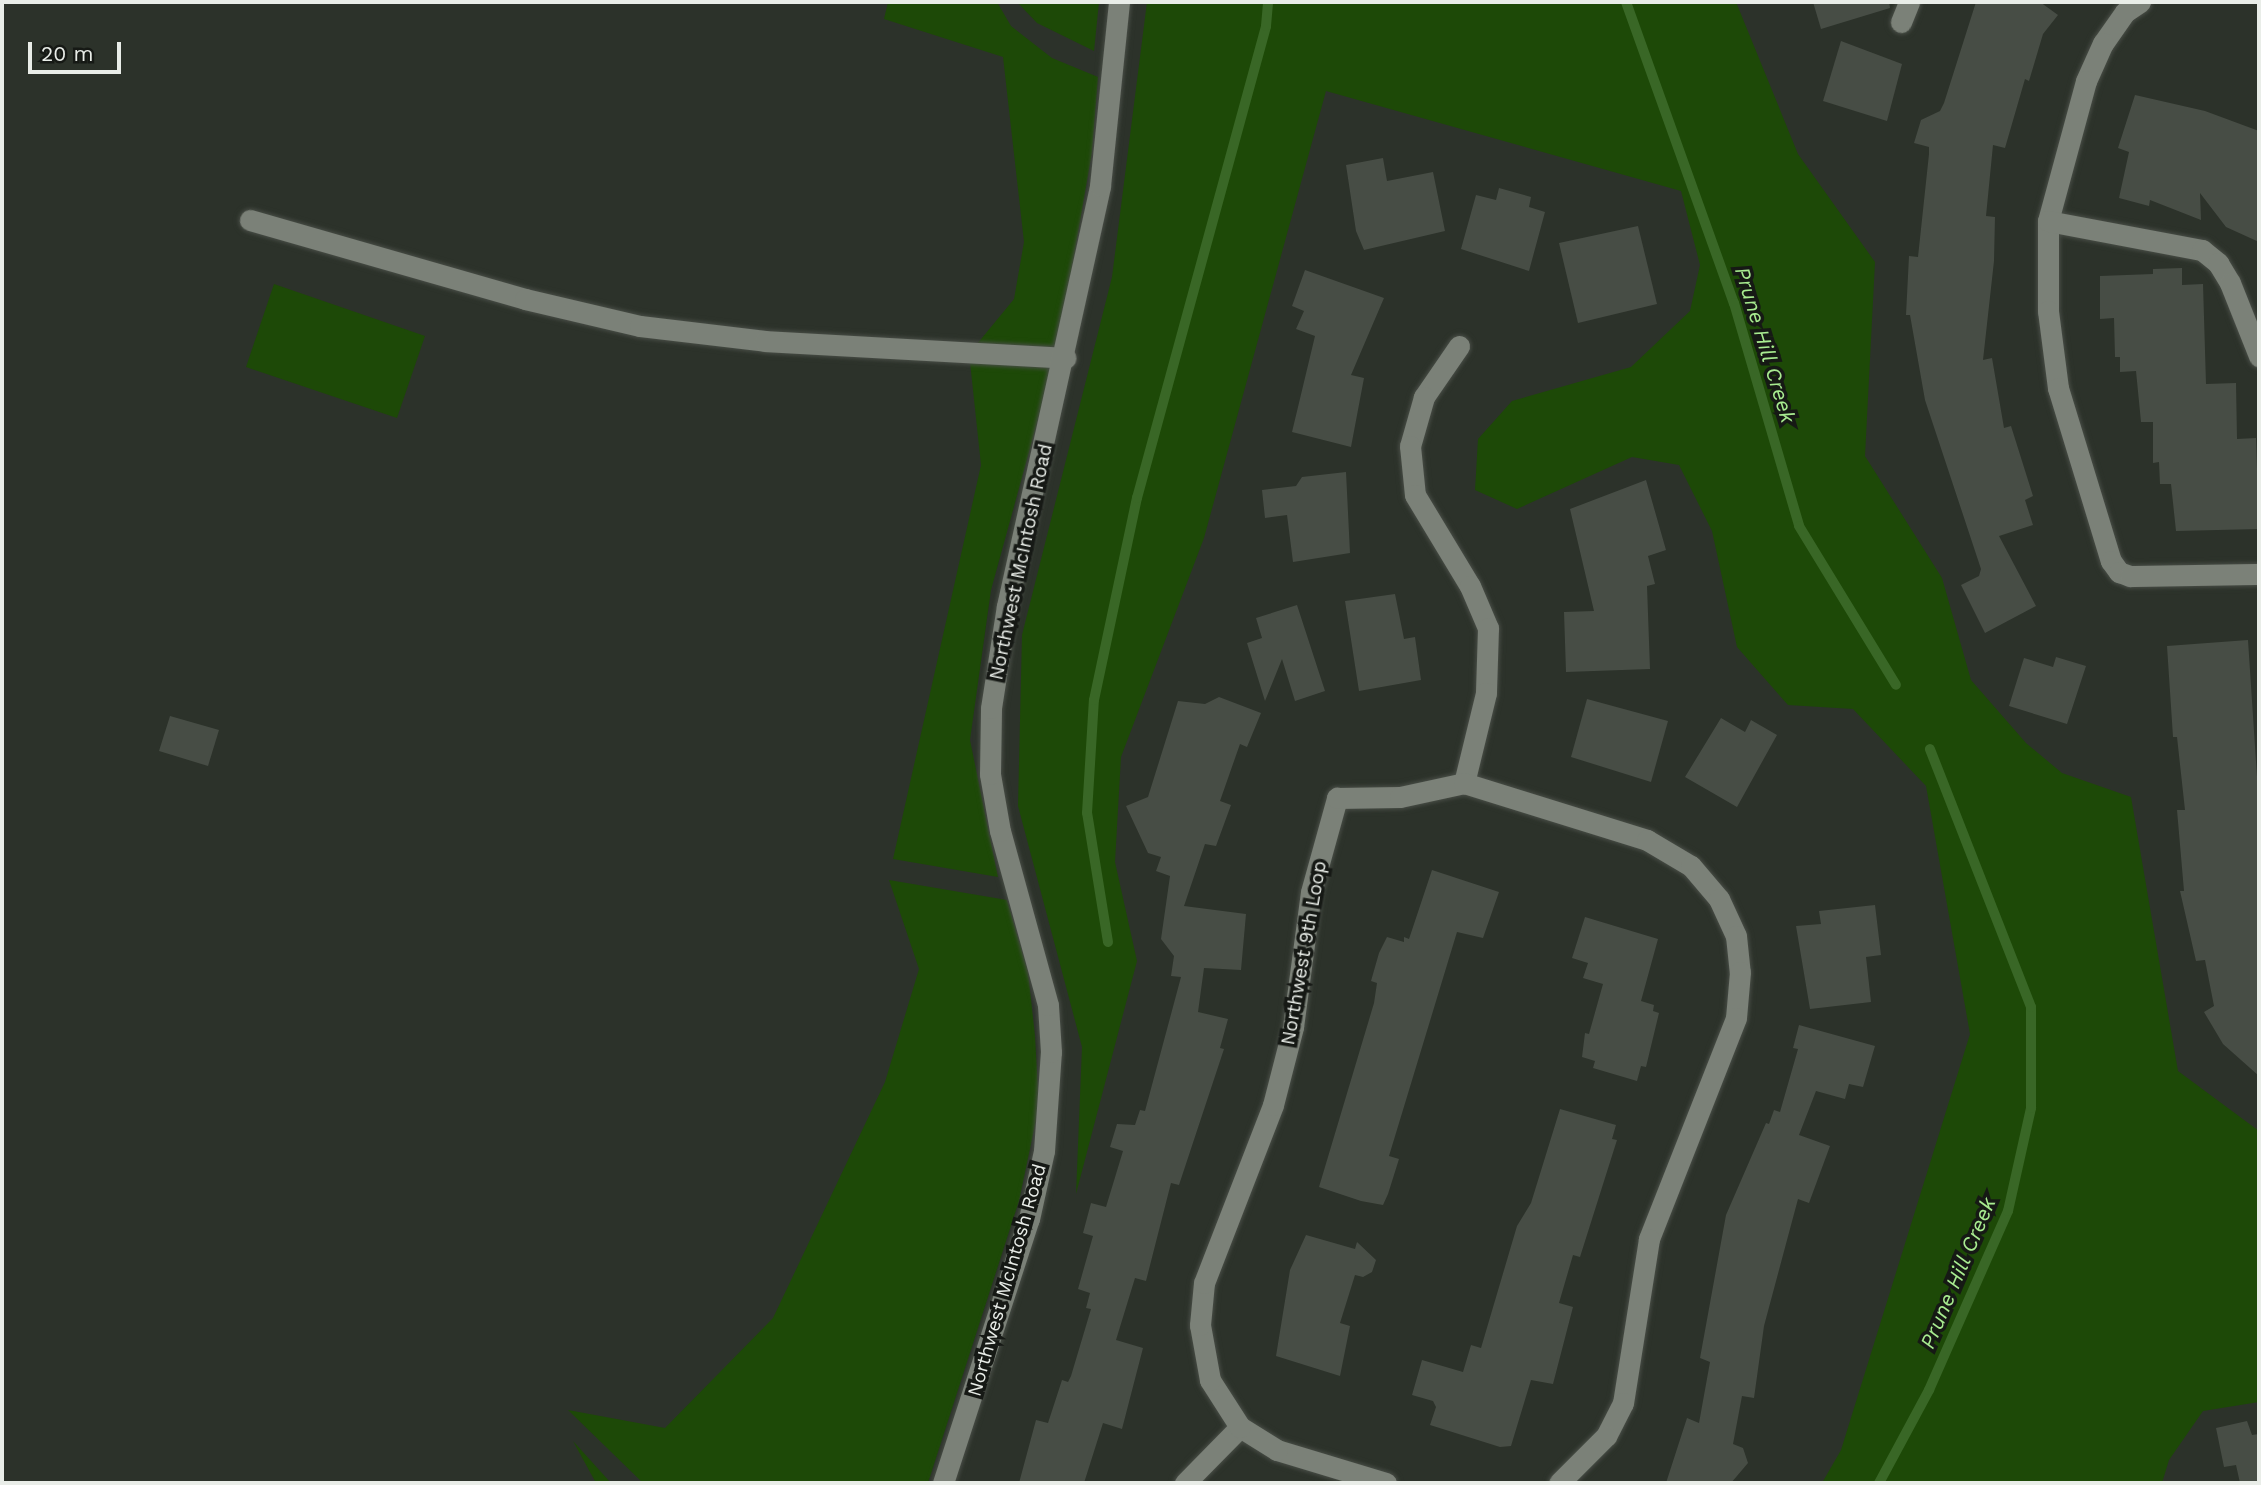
<!DOCTYPE html>
<style>
body{margin:0}
#map{position:relative;width:2261px;height:1485px;overflow:hidden;background:#2c322a;font-family:"Work Sans",sans-serif}
div>[style]{position:absolute}
[style*='--x']{left:calc(var(--x)*1px);top:calc(var(--y)*1px);width:calc(var(--w)*1px);rotate:calc(var(--a)*1deg)}
.green>*{inset:0;background:#1d4907}
.stream>*{height:10px;margin:-5px;padding:0 5px;transform-origin:5px;border-radius:5px;background:#396726}
.building>*{inset:0;background:#474d45}
.roads{filter:drop-shadow(0 0 2px #484d46) drop-shadow(0 0 2px #484d46)}
.minor>*{height:21px;margin:-10.5px;padding:0 10.5px;transform-origin:10.5px;border-radius:10.5px;background:#7b8178}
span{translate:-50% -50%;white-space:nowrap;text-align:center;line-height:1.15;-webkit-text-stroke:7px #161915;paint-order:stroke}
.street-label{font-size:19px;color:#e9ede8}
.water-label{font-size:21px;color:#a8ec90;font-style:italic}
.frame{position:absolute;inset:0;border:4px solid #e9ede8;pointer-events:none}
.scale{position:absolute;left:28px;top:42px;width:93px;height:32px;box-sizing:border-box;border:4px solid #e9ede8;border-top:0;padding-left:9px;font-size:21px;line-height:24px;white-space:nowrap;color:#e9ede8;-webkit-text-stroke:5px #161915;paint-order:stroke}
</style>
<div id="map">
<div class="green">
<div style="clip-path:polygon(888px 2px,997px 2px,1011px 26px,1052px 58px,1098px 77px,1092px 152px,1058px 349px,977px 344px,1014px 299px,1024px 242px,1003px 57px,884px 19px)"></div>
<div style="clip-path:polygon(1017px 2px,1099px 2px,1094px 51px,1037px 23px)"></div>
<div style="clip-path:polygon(1147px 2px,1736px 2px,1798px 154px,1875px 262px,1865px 456px,1942px 578px,1971px 680px,2026px 743px,2062px 773px,2131px 797px,2178px 1071px,2259px 1131px,2259px 1402px,2203px 1411px,2169px 1460px,2162px 1483px,1822px 1483px,1841px 1450px,1970px 1034px,1926px 786px,1853px 709px,1788px 705px,1737px 647px,1712px 531px,1679px 465px,1632px 457px,1517px 509px,1475px 490px,1478px 439px,1512px 401px,1631px 367px,1690px 311px,1700px 265px,1681px 191px,1326px 91px,1204px 538px,1121px 757px,1115px 862px,1137px 961px,1076px 1194px,1082px 1047px,1018px 806px,1022px 635px,1112px 277px)"></div>
<div style="clip-path:polygon(274px 284px,425px 336px,397px 418px,246px 367px)"></div>
<div style="clip-path:polygon(970px 362px,1053px 365px,991px 590px,970px 740px,998px 877px,893px 859px,981px 465px)"></div>
<div style="clip-path:polygon(889px 880px,1007px 900px,1028px 972px,1035px 1036px,1039px 1106px,1019px 1201px,928px 1483px,643px 1483px,568px 1410px,665px 1428px,773px 1318px,885px 1082px,919px 969px)"></div>
<div style="clip-path:polygon(573px 1441px,611px 1483px,596px 1483px)"></div>
</div>
<div class="stream">
<div style="--x:1626;--y:2;--w:320;--a:70.3"></div>
<div style="--x:1734;--y:303;--w:232;--a:73.7"></div>
<div style="--x:1799;--y:526;--w:186;--a:58.6"></div>
<div style="--x:1108;--y:942;--w:131;--a:-99.2"></div>
<div style="--x:1087;--y:813;--w:113;--a:-86.5"></div>
<div style="--x:1094;--y:700;--w:207;--a:-78"></div>
<div style="--x:1137;--y:498;--w:489;--a:-74.7"></div>
<div style="--x:1266;--y:26;--w:24;--a:-85"></div>
<div style="--x:1879;--y:1483;--w:106;--a:-61.7"></div>
<div style="--x:1929;--y:1390;--w:196;--a:-66.2"></div>
<div style="--x:2008;--y:1211;--w:106;--a:-77.4"></div>
<div style="--x:2031;--y:1108;--w:101;--a:-90"></div>
<div style="--x:2031;--y:1007;--w:277;--a:-111.4"></div>
</div>
<div class="building">
<div style="clip-path:polygon(1813px 2px,1889px 2px,1890px 8px,1821px 29px)"></div>
<div style="clip-path:polygon(1976px 2px,2040px 2px,2058px 15px,2043px 34px,2029px 81px,2025px 79px,2005px 148px,1993px 145px,1986px 216px,1995px 217px,1994px 261px,1983px 360px,1992px 358px,2004px 428px,2011px 426px,2033px 496px,2025px 500px,2033px 525px,1999px 536px,2036px 606px,1985px 633px,1961px 585px,1979px 576px,1981px 569px,1925px 400px,1910px 315px,1906px 315px,1909px 256px,1918px 257px,1929px 154px,1929px 147px,1914px 143px,1921px 120px,1940px 111px,1944px 103px)"></div>
<div style="clip-path:polygon(1841px 41px,1902px 64px,1887px 121px,1823px 101px)"></div>
<div style="clip-path:polygon(2135px 95px,2205px 111px,2259px 131px,2259px 242px,2226px 227px,2200px 193px,2201px 220px,2150px 200px,2149px 206px,2119px 198px,2129px 152px,2118px 148px)"></div>
<div style="clip-path:polygon(1383px 158px,1387px 181px,1433px 172px,1445px 231px,1364px 250px,1356px 231px,1346px 165px)"></div>
<div style="clip-path:polygon(1499px 188px,1531px 197px,1529px 207px,1545px 212px,1529px 271px,1461px 249px,1476px 195px,1496px 200px)"></div>
<div style="clip-path:polygon(1638px 226px,1657px 304px,1578px 323px,1559px 243px)"></div>
<div style="clip-path:polygon(2182px 268px,2182px 285px,2203px 284px,2206px 384px,2236px 383px,2237px 439px,2256px 438px,2259px 529px,2176px 531px,2171px 484px,2160px 484px,2159px 462px,2153px 463px,2153px 422px,2141px 422px,2136px 371px,2120px 372px,2120px 357px,2115px 357px,2114px 318px,2100px 319px,2100px 276px,2153px 274px,2153px 269px)"></div>
<div style="clip-path:polygon(1305px 270px,1384px 298px,1351px 375px,1364px 378px,1351px 447px,1292px 432px,1315px 336px,1296px 329px,1304px 311px,1292px 306px)"></div>
<div style="clip-path:polygon(1346px 472px,1350px 553px,1293px 562px,1287px 515px,1265px 518px,1262px 490px,1296px 486px,1302px 477px)"></div>
<div style="clip-path:polygon(1646px 480px,1666px 550px,1648px 556px,1655px 584px,1647px 586px,1650px 669px,1566px 672px,1564px 612px,1594px 611px,1570px 509px)"></div>
<div style="clip-path:polygon(1395px 594px,1404px 639px,1415px 637px,1421px 680px,1359px 691px,1345px 601px)"></div>
<div style="clip-path:polygon(1297px 605px,1325px 691px,1295px 701px,1282px 659px,1265px 701px,1247px 643px,1262px 638px,1256px 618px)"></div>
<div style="clip-path:polygon(2248px 640px,2259px 807px,2259px 1076px,2223px 1044px,2204px 1012px,2214px 1006px,2205px 960px,2196px 961px,2180px 891px,2184px 891px,2177px 810px,2185px 810px,2177px 737px,2173px 737px,2167px 646px)"></div>
<div style="clip-path:polygon(2056px 657px,2086px 666px,2067px 724px,2009px 706px,2024px 658px,2053px 667px)"></div>
<div style="clip-path:polygon(1219px 697px,1261px 713px,1247px 747px,1240px 744px,1220px 801px,1231px 805px,1216px 846px,1205px 844px,1184px 906px,1246px 914px,1241px 970px,1204px 968px,1198px 1012px,1228px 1019px,1220px 1048px,1224px 1049px,1179px 1185px,1171px 1183px,1146px 1281px,1135px 1278px,1116px 1340px,1143px 1348px,1122px 1429px,1103px 1423px,1084px 1483px,1019px 1483px,1036px 1420px,1048px 1423px,1062px 1380px,1068px 1382px,1071px 1376px,1091px 1309px,1086px 1308px,1090px 1293px,1078px 1289px,1093px 1236px,1083px 1233px,1091px 1203px,1106px 1207px,1123px 1151px,1110px 1147px,1117px 1124px,1135px 1125px,1140px 1110px,1145px 1111px,1181px 977px,1171px 976px,1174px 956px,1161px 939px,1170px 876px,1156px 871px,1161px 857px,1148px 853px,1126px 806px,1148px 797px,1178px 701px,1205px 704px)"></div>
<div style="clip-path:polygon(1587px 699px,1668px 721px,1651px 782px,1571px 757px)"></div>
<div style="clip-path:polygon(170px 716px,219px 730px,208px 766px,159px 751px)"></div>
<div style="clip-path:polygon(1721px 718px,1745px 732px,1751px 720px,1777px 735px,1737px 807px,1685px 777px)"></div>
<div style="clip-path:polygon(1432px 870px,1499px 892px,1483px 938px,1457px 932px,1389px 1156px,1399px 1159px,1388px 1194px,1383px 1205px,1361px 1201px,1319px 1187px,1374px 1003px,1377px 983px,1371px 981px,1379px 953px,1387px 937px,1404px 942px,1404px 937px,1409px 939px)"></div>
<div style="clip-path:polygon(1875px 905px,1881px 955px,1866px 957px,1871px 1002px,1810px 1009px,1796px 926px,1821px 924px,1819px 911px)"></div>
<div style="clip-path:polygon(1585px 917px,1658px 939px,1641px 1001px,1654px 1005px,1653px 1011px,1659px 1013px,1646px 1067px,1641px 1066px,1637px 1081px,1593px 1068px,1595px 1061px,1582px 1057px,1585px 1033px,1589px 1034px,1603px 984px,1583px 978px,1588px 963px,1572px 958px)"></div>
<div style="clip-path:polygon(1799px 1025px,1875px 1046px,1863px 1087px,1849px 1084px,1845px 1099px,1816px 1091px,1799px 1135px,1830px 1146px,1809px 1203px,1798px 1199px,1764px 1326px,1754px 1398px,1742px 1396px,1733px 1444px,1743px 1448px,1748px 1463px,1731px 1483px,1666px 1483px,1687px 1418px,1699px 1423px,1710px 1362px,1700px 1358px,1726px 1215px,1766px 1123px,1769px 1124px,1774px 1110px,1780px 1112px,1798px 1049px,1793px 1048px)"></div>
<div style="clip-path:polygon(1560px 1109px,1616px 1125px,1612px 1139px,1617px 1140px,1580px 1257px,1573px 1255px,1559px 1303px,1573px 1307px,1553px 1384px,1531px 1380px,1511px 1446px,1500px 1447px,1430px 1425px,1436px 1407px,1433px 1401px,1412px 1395px,1422px 1360px,1463px 1372px,1471px 1345px,1481px 1348px,1517px 1226px,1531px 1203px)"></div>
<div style="clip-path:polygon(1306px 1235px,1355px 1249px,1357px 1242px,1376px 1260px,1372px 1272px,1363px 1277px,1355px 1275px,1340px 1323px,1350px 1326px,1340px 1376px,1276px 1356px,1290px 1270px)"></div>
<div style="clip-path:polygon(2247px 1421px,2252px 1435px,2259px 1434px,2259px 1483px,2240px 1483px,2236px 1465px,2224px 1467px,2216px 1428px)"></div>
</div>
<div class="roads">
<div class="minor">
<div style="--x:2140;--y:2;--w:18;--a:146"></div>
<div style="--x:2125;--y:12;--w:38;--a:125"></div>
<div style="--x:2103;--y:43;--w:42;--a:114.1"></div>
<div style="--x:2086;--y:81;--w:145;--a:105.2"></div>
<div style="--x:2048;--y:221;--w:90;--a:90"></div>
<div style="--x:2048;--y:311;--w:78;--a:82.6"></div>
<div style="--x:2058;--y:388;--w:181;--a:73"></div>
<div style="--x:2111;--y:561;--w:14;--a:54"></div>
<div style="--x:2119;--y:572;--w:12;--a:20"></div>
<div style="--x:2130;--y:576;--w:129;--a:-0.9"></div>
<div style="--x:1901;--y:22;--w:22;--a:-68"></div>
<div style="--x:250;--y:220;--w:286;--a:16"></div>
<div style="--x:525;--y:299;--w:118;--a:13.2"></div>
<div style="--x:640;--y:326;--w:126;--a:6.8"></div>
<div style="--x:765;--y:341;--w:301;--a:3.2"></div>
<div style="--x:2048;--y:221;--w:157;--a:10.7"></div>
<div style="--x:2202;--y:250;--w:21;--a:39"></div>
<div style="--x:2218;--y:263;--w:23;--a:59"></div>
<div style="--x:2230;--y:283;--w:79;--a:68.3"></div>
<div style="--x:1459;--y:346;--w:62;--a:124.5"></div>
<div style="--x:1424;--y:397;--w:51;--a:105.9"></div>
<div style="--x:1410;--y:446;--w:49;--a:84.2"></div>
<div style="--x:1415;--y:495;--w:106;--a:58.9"></div>
<div style="--x:1470;--y:586;--w:46;--a:66.8"></div>
<div style="--x:1488;--y:628;--w:65;--a:91.8"></div>
<div style="--x:1486;--y:693;--w:93;--a:103.7"></div>
<div style="--x:943;--y:1483;--w:278;--a:-72"></div>
<div style="--x:1029;--y:1219;--w:70;--a:-77.6"></div>
<div style="--x:1044;--y:1151;--w:99;--a:-86"></div>
<div style="--x:1051;--y:1052;--w:47;--a:-93.7"></div>
<div style="--x:1048;--y:1005;--w:180;--a:-105.4"></div>
<div style="--x:1000;--y:831;--w:58;--a:-100"></div>
<div style="--x:990;--y:774;--w:66;--a:-89.1"></div>
<div style="--x:991;--y:708;--w:103;--a:-81.1"></div>
<div style="--x:1007;--y:606;--w:430;--a:-77.5"></div>
<div style="--x:1100;--y:186;--w:185;--a:-84.1"></div>
<div style="--x:1185;--y:1483;--w:78;--a:-45.5"></div>
<div style="--x:1386;--y:1483;--w:114;--a:-163.2"></div>
<div style="--x:1277;--y:1450;--w:44;--a:-148.1"></div>
<div style="--x:1240;--y:1427;--w:56;--a:-122.6"></div>
<div style="--x:1210;--y:1380;--w:56;--a:-100.3"></div>
<div style="--x:1200;--y:1325;--w:42;--a:-84.6"></div>
<div style="--x:1204;--y:1283;--w:191;--a:-68.8"></div>
<div style="--x:1273;--y:1105;--w:81;--a:-75.6"></div>
<div style="--x:1293;--y:1027;--w:136;--a:-82.4"></div>
<div style="--x:1311;--y:892;--w:98;--a:-74.5"></div>
<div style="--x:1337;--y:798;--w:63;--a:-0.9"></div>
<div style="--x:1400;--y:797;--w:66;--a:-12.3"></div>
<div style="--x:1464;--y:783;--w:192;--a:17.3"></div>
<div style="--x:1647;--y:840;--w:51;--a:30.6"></div>
<div style="--x:1691;--y:866;--w:43;--a:49.7"></div>
<div style="--x:1719;--y:899;--w:41;--a:65.3"></div>
<div style="--x:1736;--y:936;--w:36;--a:84"></div>
<div style="--x:1740;--y:972;--w:46;--a:95"></div>
<div style="--x:1736;--y:1018;--w:238;--a:111.5"></div>
<div style="--x:1649;--y:1239;--w:166;--a:99"></div>
<div style="--x:1623;--y:1403;--w:37;--a:117"></div>
<div style="--x:1606;--y:1436;--w:66;--a:135"></div>
</div>
</div>
<div class="street-label">
<span style="left:1021px;top:562px;rotate:-78deg">Northwest McIntosh Road</span>
<span style="left:1304px;top:953px;rotate:-80deg">Northwest 9th Loop</span>
<span style="left:1007px;top:1280px;rotate:-74deg">Northwest McIntosh Road</span>
</div>
<div class="water-label">
<span style="left:1765px;top:345px;rotate:73deg">Prune Hill Creek</span>
<span style="left:1958px;top:1273px;rotate:-67deg">Prune Hill Creek</span>
</div>
<div class="frame"></div>
<div class="scale">20 m</div>
</div>
